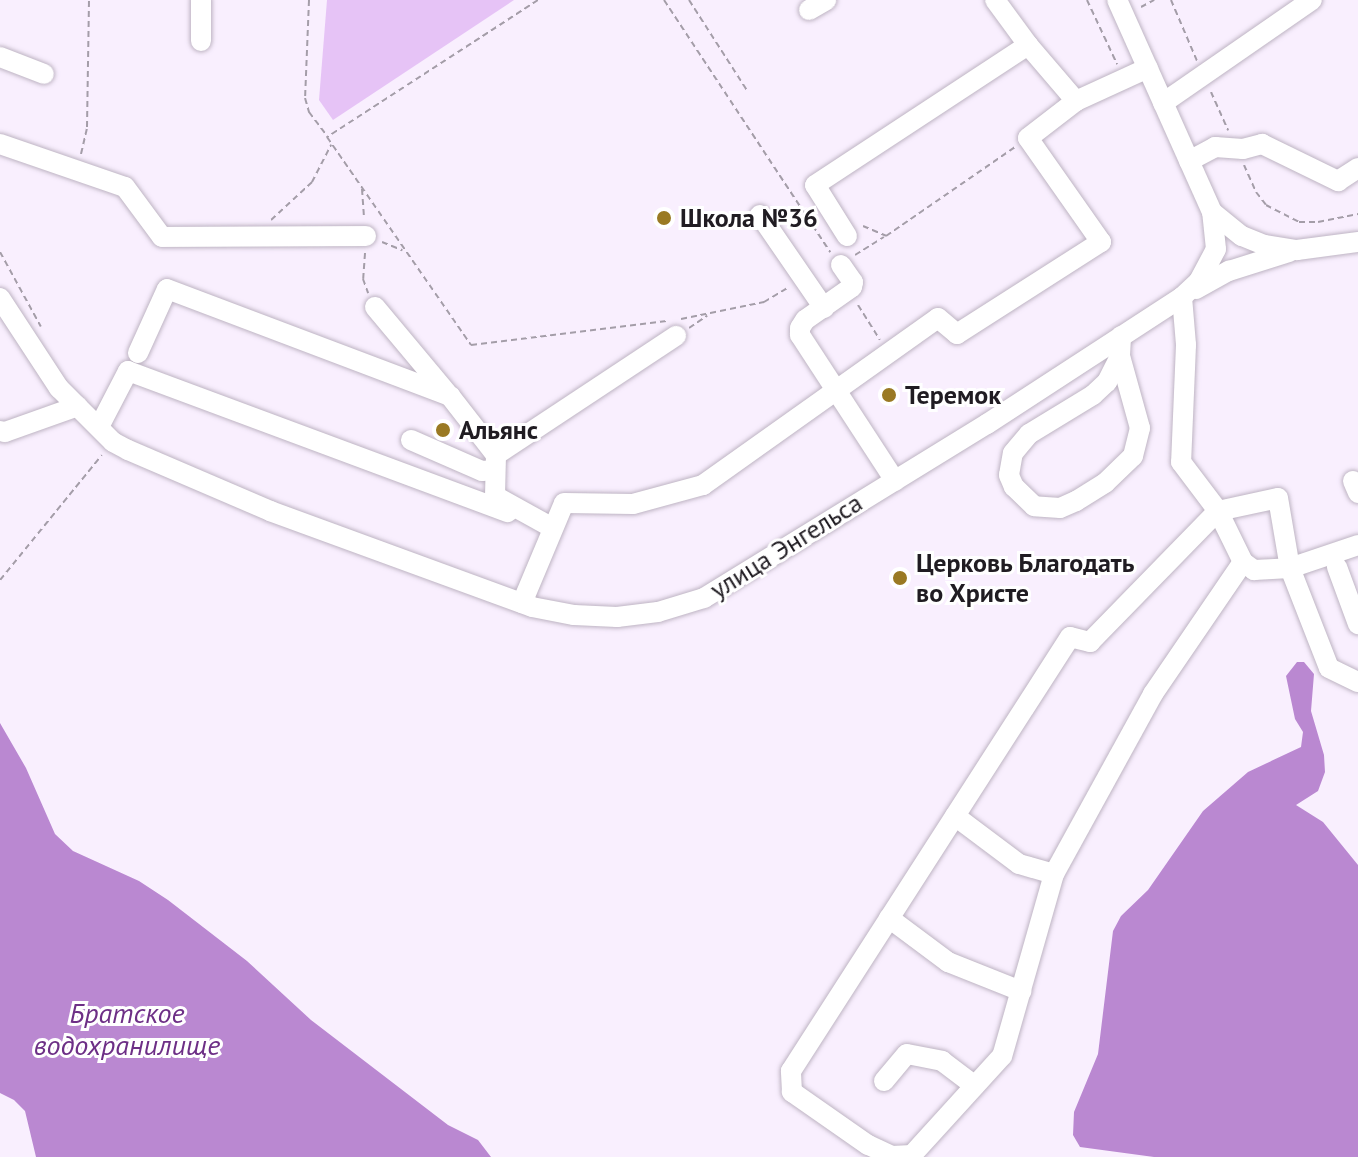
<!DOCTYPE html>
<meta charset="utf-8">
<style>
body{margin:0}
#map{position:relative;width:1358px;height:1157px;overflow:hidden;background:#f9effe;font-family:"PT Sans",sans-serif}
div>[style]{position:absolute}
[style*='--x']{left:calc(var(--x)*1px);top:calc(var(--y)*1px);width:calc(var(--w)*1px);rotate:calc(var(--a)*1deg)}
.green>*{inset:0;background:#e6c3f6}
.water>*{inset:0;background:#ba88d1}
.path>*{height:2px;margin-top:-1px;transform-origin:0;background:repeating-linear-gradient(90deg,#a49da8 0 6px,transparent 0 10px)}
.roads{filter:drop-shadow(0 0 2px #beb4c3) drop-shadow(0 0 2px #beb4c3)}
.minor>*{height:20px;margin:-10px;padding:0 10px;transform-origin:10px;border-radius:10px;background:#fff}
.dots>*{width:22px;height:22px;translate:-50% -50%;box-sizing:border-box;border:4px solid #fff;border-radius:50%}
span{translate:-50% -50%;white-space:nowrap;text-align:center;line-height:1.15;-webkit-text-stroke:6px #fff;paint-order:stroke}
.poi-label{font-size:26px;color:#201c22;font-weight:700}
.left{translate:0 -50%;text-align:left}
.street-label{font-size:26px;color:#201c22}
.water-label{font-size:28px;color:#6d2f86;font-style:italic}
</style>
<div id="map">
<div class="green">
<div style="clip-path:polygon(327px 0,514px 0,333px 120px,319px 100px)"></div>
</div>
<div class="water">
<div style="clip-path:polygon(1297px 662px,1304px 662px,1314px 674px,1311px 711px,1324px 755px,1325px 772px,1318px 791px,1296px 805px,1323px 822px,1358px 865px,1358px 1157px,1154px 1157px,1080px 1147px,1073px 1135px,1074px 1112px,1098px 1054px,1113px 931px,1121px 916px,1148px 890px,1203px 811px,1248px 772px,1301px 747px,1303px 732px,1295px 719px,1286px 676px)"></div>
<div style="clip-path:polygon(0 723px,26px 768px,55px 834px,73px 851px,139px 881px,168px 900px,247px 961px,311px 1020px,448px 1125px,478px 1140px,491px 1157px,36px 1157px,25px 1111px,14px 1100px,0 1093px)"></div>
</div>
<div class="path">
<div style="--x:309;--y:0;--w:98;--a:92.3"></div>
<div style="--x:305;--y:98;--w:15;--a:74"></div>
<div style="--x:309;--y:112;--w:30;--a:53"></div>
<div style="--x:538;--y:0;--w:252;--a:147"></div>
<div style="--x:327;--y:137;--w:253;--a:55.3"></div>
<div style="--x:471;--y:345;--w:197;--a:-7"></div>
<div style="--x:664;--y:0;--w:302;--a:56.6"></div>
<div style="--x:689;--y:0;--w:109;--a:57.3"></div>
<div style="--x:1087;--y:0;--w:71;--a:64.9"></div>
<div style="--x:1171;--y:0;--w:66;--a:66.9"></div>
<div style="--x:1141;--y:7;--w:15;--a:-28"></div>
<div style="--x:1211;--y:92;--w:42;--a:65.9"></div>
<div style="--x:81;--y:154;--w:28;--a:-77"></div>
<div style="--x:87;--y:127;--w:127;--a:-89.1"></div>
<div style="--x:1244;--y:165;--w:30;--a:66"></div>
<div style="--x:1256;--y:192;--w:16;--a:52"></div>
<div style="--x:1266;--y:205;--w:37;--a:27"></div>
<div style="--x:1299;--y:222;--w:19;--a:0"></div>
<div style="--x:1318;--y:222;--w:41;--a:-11.3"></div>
<div style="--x:362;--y:189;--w:30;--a:86"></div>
<div style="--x:271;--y:220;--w:56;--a:-42.8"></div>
<div style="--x:312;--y:182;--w:42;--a:-62.8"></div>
<div style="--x:863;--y:226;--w:25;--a:23"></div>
<div style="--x:886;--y:236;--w:157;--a:-34.6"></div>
<div style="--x:382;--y:242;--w:22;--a:22"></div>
<div style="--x:0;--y:252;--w:85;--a:61.3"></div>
<div style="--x:365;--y:253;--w:26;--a:94"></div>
<div style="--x:363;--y:279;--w:15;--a:70"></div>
<div style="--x:855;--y:255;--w:34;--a:-32"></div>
<div style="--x:858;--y:305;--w:41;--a:57.8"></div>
<div style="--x:681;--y:319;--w:85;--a:-11.6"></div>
<div style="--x:764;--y:302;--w:29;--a:-31"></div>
<div style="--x:689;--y:328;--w:22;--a:-34"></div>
<div style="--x:0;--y:580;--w:161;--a:-50.8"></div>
</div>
<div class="roads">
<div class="minor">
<div style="--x:995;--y:0;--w:56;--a:53.7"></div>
<div style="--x:809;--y:10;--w:20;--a:-30"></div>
<div style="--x:201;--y:41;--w:41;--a:-90"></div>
<div style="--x:0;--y:57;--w:47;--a:21.1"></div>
<div style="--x:1163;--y:103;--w:181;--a:-34.7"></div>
<div style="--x:0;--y:144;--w:132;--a:19"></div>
<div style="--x:125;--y:187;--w:62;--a:53.5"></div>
<div style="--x:162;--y:237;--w:204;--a:-0.3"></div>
<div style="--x:1189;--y:161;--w:30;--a:-28"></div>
<div style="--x:1215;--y:147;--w:28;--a:4"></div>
<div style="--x:1243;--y:149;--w:20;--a:-15"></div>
<div style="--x:1262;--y:144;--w:85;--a:26"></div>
<div style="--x:1338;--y:181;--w:24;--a:-33"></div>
<div style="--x:1212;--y:212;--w:38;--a:39"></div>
<div style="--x:1242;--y:236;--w:24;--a:22"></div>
<div style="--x:1264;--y:245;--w:33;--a:9"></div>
<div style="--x:1297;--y:250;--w:62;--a:-7.5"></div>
<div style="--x:760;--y:215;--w:113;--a:55.5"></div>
<div style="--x:847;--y:236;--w:60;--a:-122.1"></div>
<div style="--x:815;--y:185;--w:255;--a:-33.3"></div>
<div style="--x:1028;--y:45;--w:74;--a:49.4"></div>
<div style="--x:841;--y:265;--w:21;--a:55"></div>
<div style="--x:853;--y:282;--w:5;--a:101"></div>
<div style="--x:852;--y:287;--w:57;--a:144.9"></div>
<div style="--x:805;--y:320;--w:9;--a:122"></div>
<div style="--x:800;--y:328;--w:7;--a:90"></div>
<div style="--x:800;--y:335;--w:174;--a:56.9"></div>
<div style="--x:1196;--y:289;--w:38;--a:-29"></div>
<div style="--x:1229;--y:271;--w:63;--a:-17.6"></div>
<div style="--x:1182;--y:297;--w:48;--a:85.2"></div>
<div style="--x:1186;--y:345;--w:117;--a:92.4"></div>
<div style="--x:1181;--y:462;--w:61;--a:52.9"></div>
<div style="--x:1218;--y:511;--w:57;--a:63.9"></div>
<div style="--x:1243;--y:562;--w:160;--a:124.3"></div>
<div style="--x:1153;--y:694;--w:205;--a:118.8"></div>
<div style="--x:1054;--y:874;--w:189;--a:105.9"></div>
<div style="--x:1002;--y:1056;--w:134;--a:132.3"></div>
<div style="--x:912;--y:1155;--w:20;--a:177"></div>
<div style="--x:892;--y:1156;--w:26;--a:-155"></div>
<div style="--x:868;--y:1145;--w:93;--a:-145.1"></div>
<div style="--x:792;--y:1092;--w:21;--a:-93"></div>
<div style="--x:791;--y:1071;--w:516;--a:-57.26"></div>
<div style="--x:1070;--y:637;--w:21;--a:14"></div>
<div style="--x:1090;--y:642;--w:183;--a:-45.7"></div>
<div style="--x:1218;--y:511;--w:61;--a:-12.2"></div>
<div style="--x:1278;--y:498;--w:71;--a:80.3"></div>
<div style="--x:1290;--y:568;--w:107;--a:68.7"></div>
<div style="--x:1329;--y:668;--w:32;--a:26"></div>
<div style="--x:0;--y:298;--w:108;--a:56.8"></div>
<div style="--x:59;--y:388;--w:76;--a:45"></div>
<div style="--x:113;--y:442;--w:17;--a:28"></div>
<div style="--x:128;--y:450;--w:155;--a:23.2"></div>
<div style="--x:270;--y:511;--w:279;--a:20.1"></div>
<div style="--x:532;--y:607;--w:43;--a:10.8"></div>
<div style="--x:574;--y:615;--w:43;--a:2.7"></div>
<div style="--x:617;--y:617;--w:41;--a:-7"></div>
<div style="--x:658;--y:612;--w:48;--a:-16.9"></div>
<div style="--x:704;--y:598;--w:332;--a:-31.6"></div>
<div style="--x:987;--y:424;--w:233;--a:-33.1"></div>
<div style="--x:1182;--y:297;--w:23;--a:-43"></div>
<div style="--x:1199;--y:281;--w:36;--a:-62"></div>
<div style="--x:1216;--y:249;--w:37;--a:-96"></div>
<div style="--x:1212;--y:212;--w:232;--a:-114.1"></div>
<div style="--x:375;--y:307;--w:112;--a:50.1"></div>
<div style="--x:138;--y:353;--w:70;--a:-65.6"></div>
<div style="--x:167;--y:289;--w:303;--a:20.7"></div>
<div style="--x:450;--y:396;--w:75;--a:52.1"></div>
<div style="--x:496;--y:455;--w:41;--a:91.4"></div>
<div style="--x:495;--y:496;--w:66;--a:28.9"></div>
<div style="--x:1120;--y:356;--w:75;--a:74.5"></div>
<div style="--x:1140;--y:428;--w:29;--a:104"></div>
<div style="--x:1133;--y:456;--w:39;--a:136"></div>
<div style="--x:1105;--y:483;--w:34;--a:148"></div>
<div style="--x:1076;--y:501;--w:17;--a:156"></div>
<div style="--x:1060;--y:508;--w:26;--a:-176"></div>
<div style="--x:1034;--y:506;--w:28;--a:-136"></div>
<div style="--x:1014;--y:487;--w:13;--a:-113"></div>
<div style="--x:1009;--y:475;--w:22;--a:-80"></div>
<div style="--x:1013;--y:453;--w:25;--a:-50"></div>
<div style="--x:1029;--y:434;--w:75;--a:-31.4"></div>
<div style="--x:1093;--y:395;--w:19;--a:-43"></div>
<div style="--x:1107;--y:382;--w:29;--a:-63"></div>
<div style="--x:1120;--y:356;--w:20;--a:-87"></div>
<div style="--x:99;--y:427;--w:63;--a:-62.6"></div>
<div style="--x:128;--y:371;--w:405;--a:20.4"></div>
<div style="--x:0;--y:431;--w:5;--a:11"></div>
<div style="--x:5;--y:432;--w:77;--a:-19.6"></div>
<div style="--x:411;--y:440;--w:77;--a:23.6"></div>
<div style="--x:482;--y:471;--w:13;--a:-4"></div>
<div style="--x:496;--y:455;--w:216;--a:-33.5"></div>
<div style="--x:1353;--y:481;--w:13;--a:67"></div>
<div style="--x:1243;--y:562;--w:14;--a:36"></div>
<div style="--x:1254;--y:570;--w:36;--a:-3"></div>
<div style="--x:1290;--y:568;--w:72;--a:-18.7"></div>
<div style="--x:1337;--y:567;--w:61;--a:69.8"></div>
<div style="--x:522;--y:603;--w:108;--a:-67.2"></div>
<div style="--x:564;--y:503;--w:69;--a:0.8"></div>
<div style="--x:633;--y:504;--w:73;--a:-15.2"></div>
<div style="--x:703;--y:485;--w:288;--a:-35.4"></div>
<div style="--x:938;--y:318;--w:25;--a:40"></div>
<div style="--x:957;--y:334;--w:171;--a:-32.6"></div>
<div style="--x:1101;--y:242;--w:127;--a:-125.1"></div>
<div style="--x:1028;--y:138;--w:61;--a:-37.6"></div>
<div style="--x:1076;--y:101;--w:79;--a:-24.6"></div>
<div style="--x:955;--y:816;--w:80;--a:36.9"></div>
<div style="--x:1019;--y:864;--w:36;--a:16"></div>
<div style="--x:889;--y:918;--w:74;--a:36.7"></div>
<div style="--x:948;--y:962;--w:79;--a:21.7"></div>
<div style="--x:884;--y:1081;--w:35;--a:-50"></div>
<div style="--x:907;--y:1054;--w:36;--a:11"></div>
<div style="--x:942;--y:1061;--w:41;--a:37.1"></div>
</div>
</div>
<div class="dots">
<div style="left:664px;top:218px;background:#9a7923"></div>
<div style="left:889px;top:395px;background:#9a7923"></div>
<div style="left:443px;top:430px;background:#9a7923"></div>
<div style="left:900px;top:578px;background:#9a7923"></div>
</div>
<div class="poi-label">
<span class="left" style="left:680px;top:218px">Школа №36</span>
<span class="left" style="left:905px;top:395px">Теремок</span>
<span class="left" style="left:459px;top:430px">Альянс</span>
<span class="left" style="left:916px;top:578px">Церковь Благодать<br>во Христе</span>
</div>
<div class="street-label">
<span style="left:786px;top:546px;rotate:-32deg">улица Энгельса</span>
</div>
<div class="water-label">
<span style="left:127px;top:1029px">Братское<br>водохранилище</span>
</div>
</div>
